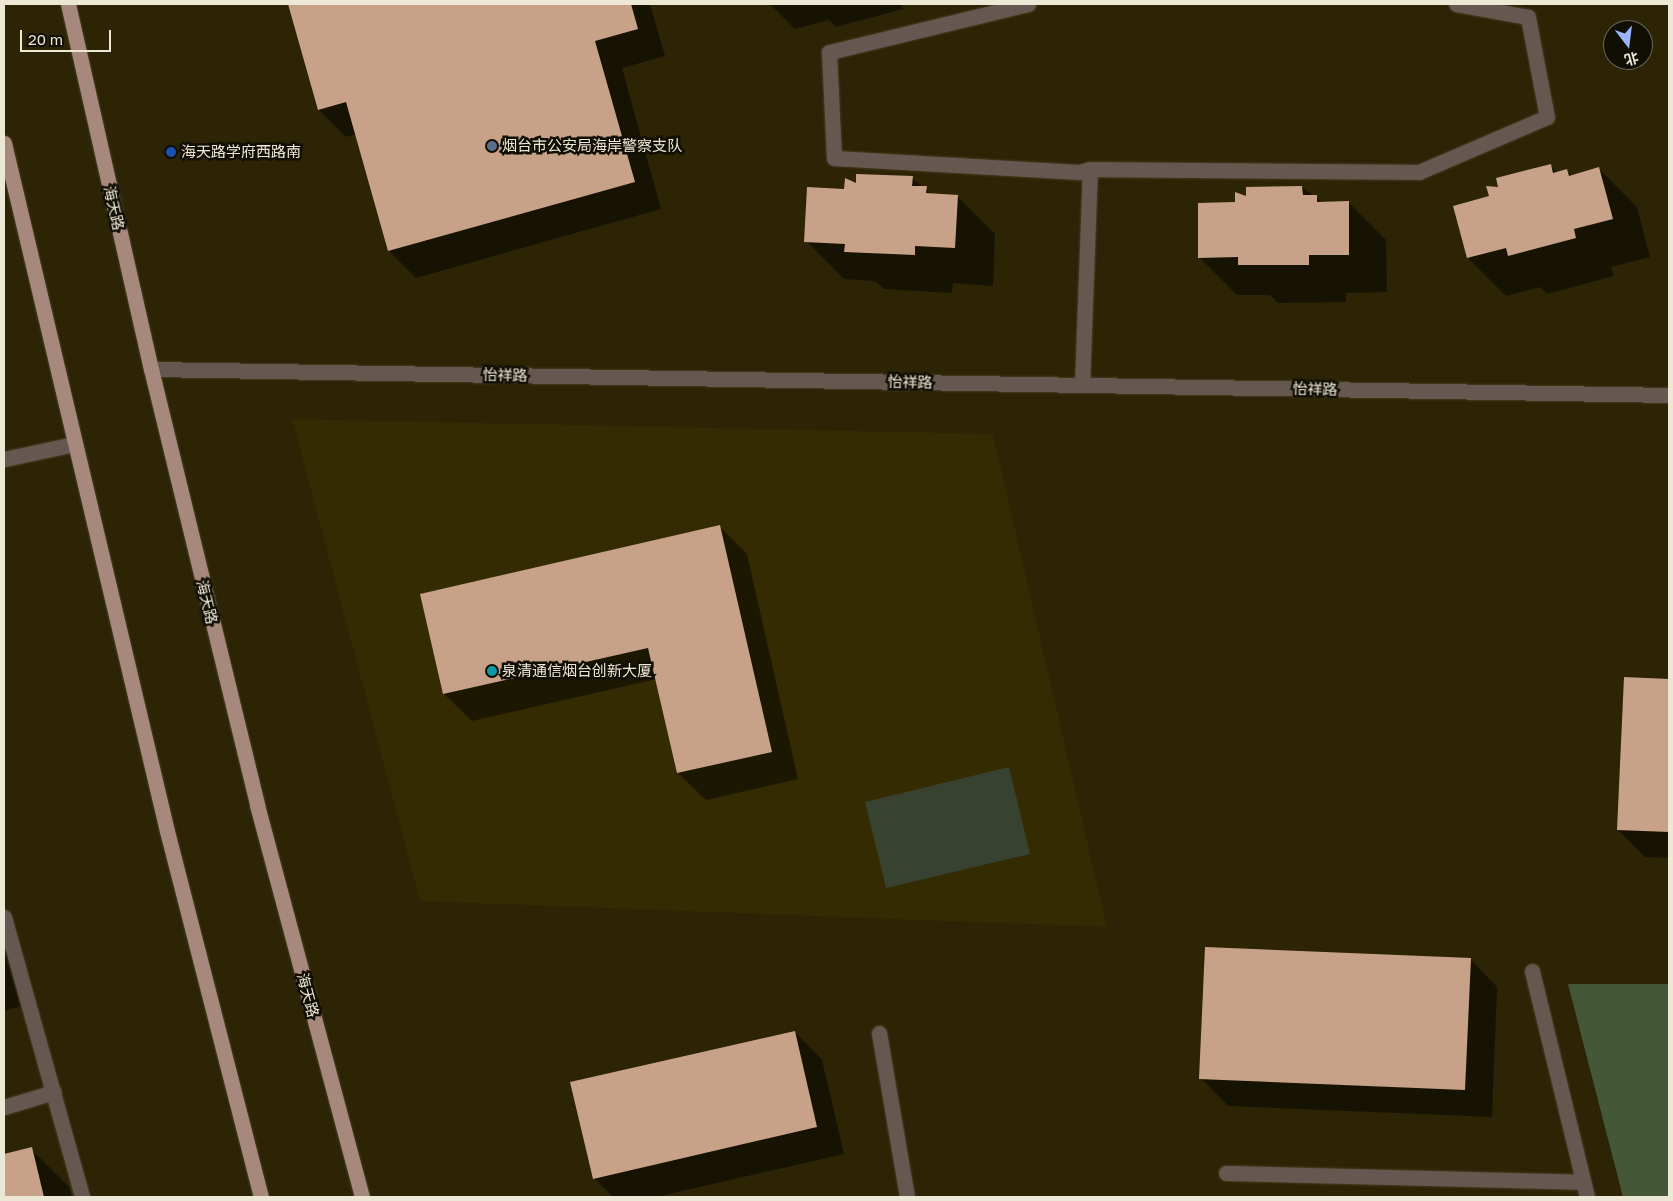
<!DOCTYPE html>
<meta charset="utf-8">
<style>
body{margin:0}
#map{position:relative;width:1673px;height:1201px;overflow:hidden;background:#2c2405;font-family:"Golos Text","Noto Sans SC",sans-serif}
div>[style]{position:absolute}
[style*='--x']{left:calc(var(--x)*1px);top:calc(var(--y)*1px);width:calc(var(--w)*1px);rotate:calc(var(--a)*1deg)}
.built>*{inset:0;background:#352b02}
.green>*{inset:0;background:#374330}
.forest>*{inset:0;background:#445837}
.shadow>*{inset:0;background:#0007}
.building>*{inset:0;background:#c8a288}
.roads{filter:drop-shadow(0 0 1px #473f22) drop-shadow(0 0 1px #473f22)}
.minor>*{height:15px;margin:-7.5px;padding:0 7.5px;transform-origin:7.5px;border-radius:7.5px;background:#665751}
.major>*{height:15px;margin:-7.5px;padding:0 7.5px;transform-origin:7.5px;border-radius:7.5px;background:#a7887d}
.dots>*{width:14px;height:14px;translate:-50% -50%;box-sizing:border-box;border:2px solid #110e03;border-radius:50%}
span{translate:-50% -50%;white-space:nowrap;text-align:center;line-height:1.15;-webkit-text-stroke:5px #110e03;paint-order:stroke}
.poi-label{font-size:15px;color:#ede8d6}
.left{translate:0 -50%;text-align:left}
.street-label{font-size:15px;color:#ede8d6}
.frame{position:absolute;inset:0;border:5px solid #ede8d6;pointer-events:none}
.north{position:absolute;left:1603px;top:20px;width:50px;height:50px;box-sizing:border-box;background:#110e03;border:1px solid #696557;border-radius:50%;rotate:165deg;font-size:14px;font-weight:700;line-height:20px;text-align:center;color:#ede8d6}
.north::after{content:'';display:block;margin:auto;width:18px;height:22px;background:#9ab5fd;clip-path:polygon(50% 0,100% 100%,50% 72%,0 100%)}
.scale{position:absolute;left:20px;top:30px;width:91px;height:22px;box-sizing:border-box;border:2px solid #ede8d6;border-top:0;padding-left:6px;font-size:15px;line-height:18px;white-space:nowrap;color:#ede8d6;-webkit-text-stroke:4px #110e03;paint-order:stroke}
</style>
<div id="map">
<div class="built">
<div style="clip-path:polygon(292px 419px,993px 434px,1107px 927px,420px 901px)"></div>
</div>
<div class="green">
<div style="clip-path:polygon(1009px 767px,1030px 854px,886px 888px,865px 802px)"></div>
</div>
<div class="forest">
<div style="clip-path:polygon(1568px 984px,1669px 984px,1669px 1197px,1623px 1197px)"></div>
</div>
<div class="shadow">
<div style="clip-path:polygon(289px 4px,650px 4px,665px 56px,622px 68px,661px 209px,416px 278px,389px 251px,356px 134px,346px 137px,319px 110px)"></div>
<div style="clip-path:polygon(770px 4px,901px 4px,903px 9px,836px 27px,829px 20px,795px 29px)"></div>
<div style="clip-path:polygon(1550px 165px,1558px 173px,1567px 171px,1572px 176px,1599px 169px,1637px 207px,1650px 257px,1611px 267px,1614px 276px,1547px 294px,1540px 287px,1506px 296px,1468px 258px,1491px 197px,1500px 189px)"></div>
<div style="clip-path:polygon(912px 178px,933px 195px,957px 196px,995px 234px,993px 286px,953px 283px,952px 293px,884px 289px,875px 281px,844px 279px,806px 241px,846px 190px,857px 185px)"></div>
<div style="clip-path:polygon(1302px 187px,1323px 203px,1348px 202px,1386px 240px,1387px 292px,1346px 293px,1346px 302px,1278px 303px,1270px 295px,1237px 295px,1199px 257px,1236px 204px,1247px 198px)"></div>
<div style="clip-path:polygon(719px 526px,747px 554px,798px 779px,706px 800px,678px 773px,657px 679px,472px 721px,444px 694px,422px 594px)"></div>
<div style="clip-path:polygon(1625px 678px,1669px 680px,1669px 858px,1645px 857px,1618px 830px)"></div>
<div style="clip-path:polygon(4px 946px,10px 952px,24px 1005px,4px 1011px)"></div>
<div style="clip-path:polygon(1470px 959px,1497px 987px,1492px 1117px,1228px 1106px,1201px 1078px)"></div>
<div style="clip-path:polygon(795px 1032px,822px 1060px,844px 1154px,656px 1197px,613px 1197px,594px 1178px)"></div>
<div style="clip-path:polygon(31px 1149px,69px 1187px,72px 1197px,4px 1197px,4px 1156px)"></div>
</div>
<div class="building">
<div style="clip-path:polygon(288px 4px,631px 4px,638px 29px,595px 41px,635px 182px,388px 251px,346px 102px,318px 110px)"></div>
<div style="clip-path:polygon(1551px 164px,1553px 173px,1567px 169px,1569px 176px,1599px 167px,1613px 219px,1574px 229px,1576px 238px,1508px 256px,1506px 248px,1467px 258px,1453px 206px,1489px 196px,1486px 186px,1498px 187px,1496px 178px)"></div>
<div style="clip-path:polygon(856px 174px,913px 176px,912px 186px,927px 186px,926px 193px,958px 195px,955px 248px,915px 246px,915px 255px,844px 252px,845px 244px,804px 242px,807px 187px,844px 189px,845px 178px,856px 183px)"></div>
<div style="clip-path:polygon(1302px 186px,1303px 195px,1317px 195px,1317px 202px,1349px 201px,1349px 255px,1309px 255px,1309px 265px,1238px 265px,1238px 257px,1198px 258px,1198px 203px,1235px 202px,1235px 192px,1246px 196px,1246px 187px)"></div>
<div style="clip-path:polygon(720px 525px,772px 752px,677px 773px,648px 648px,443px 694px,420px 594px)"></div>
<div style="clip-path:polygon(1624px 677px,1669px 679px,1669px 832px,1617px 830px)"></div>
<div style="clip-path:polygon(1205px 947px,1471px 958px,1465px 1090px,1199px 1079px)"></div>
<div style="clip-path:polygon(795px 1031px,817px 1127px,593px 1179px,570px 1082px)"></div>
<div style="clip-path:polygon(32px 1147px,44px 1197px,4px 1197px,4px 1154px)"></div>
</div>
<div class="roads">
<div class="minor">
<div style="--x:1028;--y:4;--w:205;--a:166.4"></div>
<div style="--x:829;--y:52;--w:106;--a:87.3"></div>
<div style="--x:834;--y:158;--w:245;--a:3.3"></div>
<div style="--x:1079;--y:172;--w:11;--a:-15"></div>
<div style="--x:151;--y:369;--w:1518;--a:0.98"></div>
<div style="--x:1082;--y:385;--w:216;--a:-87.9"></div>
<div style="--x:1090;--y:169;--w:329;--a:0.5"></div>
<div style="--x:1419;--y:172;--w:139;--a:-23.3"></div>
<div style="--x:1547;--y:117;--w:102;--a:-100.8"></div>
<div style="--x:1528;--y:17;--w:73;--a:-169.8"></div>
<div style="--x:4;--y:459;--w:72;--a:-12.1"></div>
<div style="--x:4;--y:917;--w:291;--a:74.4"></div>
<div style="--x:1532;--y:971;--w:233;--a:76.3"></div>
<div style="--x:879;--y:1033;--w:166;--a:80.3"></div>
<div style="--x:4;--y:1107;--w:52;--a:-16.7"></div>
<div style="--x:1226;--y:1173;--w:357;--a:1.4"></div>
</div>
<div class="major">
<div style="--x:68;--y:4;--w:374;--a:77.2"></div>
<div style="--x:151;--y:369;--w:449;--a:76.3"></div>
<div style="--x:257;--y:805;--w:406;--a:75"></div>
<div style="--x:4;--y:143;--w:707;--a:76.67"></div>
<div style="--x:167;--y:831;--w:378;--a:75.6"></div>
</div>
</div>
<div class="dots">
<div style="left:492px;top:146px;background:#5c6f8a"></div>
<div style="left:171px;top:152px;background:#1a4fb4"></div>
<div style="left:492px;top:671px;background:#0f9aa8"></div>
</div>
<div class="poi-label">
<span class="left" style="left:502px;top:146px">烟台市公安局海岸警察支队</span>
<span class="left" style="left:181px;top:152px">海天路学府西路南</span>
<span class="left" style="left:502px;top:671px">泉清通信烟台创新大厦</span>
</div>
<div class="street-label">
<span style="left:114px;top:208px;rotate:77deg">海天路</span>
<span style="left:505px;top:375px;rotate:1deg">怡祥路</span>
<span style="left:910px;top:382px;rotate:1deg">怡祥路</span>
<span style="left:1315px;top:389px;rotate:1deg">怡祥路</span>
<span style="left:207px;top:602px;rotate:76deg">海天路</span>
<span style="left:308px;top:995px;rotate:75deg">海天路</span>
</div>
<div class="frame"></div>
<div class="north">北</div>
<div class="scale">20 m</div>
</div>
